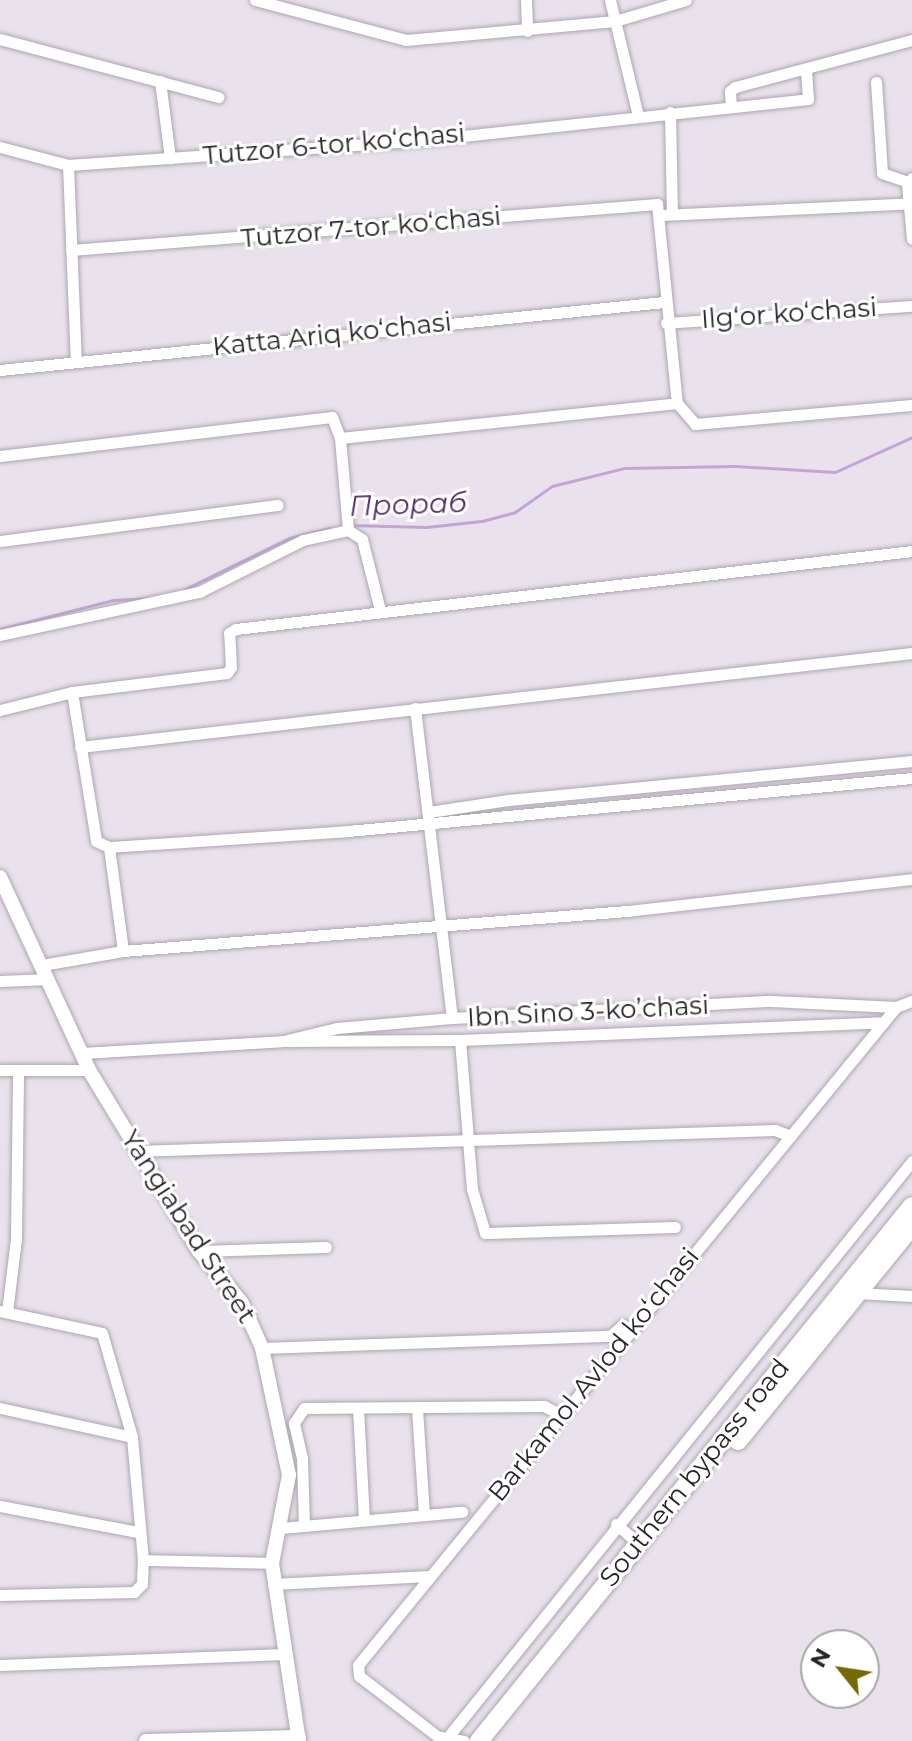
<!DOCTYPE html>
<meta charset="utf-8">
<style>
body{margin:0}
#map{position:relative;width:912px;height:1741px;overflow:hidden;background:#e9e2ed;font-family:Montserrat,sans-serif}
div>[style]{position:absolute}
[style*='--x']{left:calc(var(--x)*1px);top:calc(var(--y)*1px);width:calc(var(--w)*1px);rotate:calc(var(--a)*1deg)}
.stream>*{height:3px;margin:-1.5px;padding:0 1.5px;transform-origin:1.5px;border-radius:1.5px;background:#c2a5d3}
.roads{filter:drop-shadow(0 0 2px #ada6b0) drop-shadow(0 0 2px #ada6b0)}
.minor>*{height:11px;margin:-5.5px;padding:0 5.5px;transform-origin:5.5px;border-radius:5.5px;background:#fff}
.tertiary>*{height:14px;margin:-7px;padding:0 7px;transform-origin:7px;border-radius:7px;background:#fff}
.trunk>*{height:18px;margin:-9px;padding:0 9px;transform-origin:9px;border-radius:9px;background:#fff}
span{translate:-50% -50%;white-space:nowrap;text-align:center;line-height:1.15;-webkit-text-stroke:6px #fff;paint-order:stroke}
.street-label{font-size:26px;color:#272529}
.water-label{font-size:28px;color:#502b63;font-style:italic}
.north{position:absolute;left:800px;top:1629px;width:80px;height:80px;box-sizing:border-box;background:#fff;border:2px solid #a9a8a9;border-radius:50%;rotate:300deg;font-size:22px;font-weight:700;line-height:32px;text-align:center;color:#272529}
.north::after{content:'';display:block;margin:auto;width:28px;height:36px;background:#746a03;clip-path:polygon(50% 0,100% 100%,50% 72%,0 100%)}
</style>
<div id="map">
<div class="stream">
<div style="--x:349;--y:525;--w:77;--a:1.5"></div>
<div style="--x:426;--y:527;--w:56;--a:-6.1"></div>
<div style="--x:482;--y:521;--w:34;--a:-15"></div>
<div style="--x:515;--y:512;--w:45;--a:-35.1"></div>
<div style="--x:552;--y:486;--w:74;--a:-14"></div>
<div style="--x:624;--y:468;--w:111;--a:-1"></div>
<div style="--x:735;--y:466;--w:100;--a:3.4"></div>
<div style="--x:835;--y:472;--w:85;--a:-24.4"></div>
<div style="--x:183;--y:590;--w:118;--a:-26.1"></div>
<div style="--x:289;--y:538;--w:42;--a:-13.7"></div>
<div style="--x:0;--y:629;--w:117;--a:-14.4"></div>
<div style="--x:113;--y:600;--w:35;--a:-3"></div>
</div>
<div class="roads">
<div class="minor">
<div style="--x:255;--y:0;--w:156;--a:14.8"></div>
<div style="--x:406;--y:40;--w:210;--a:-5.2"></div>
<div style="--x:615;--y:21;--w:74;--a:-16.5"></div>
<div style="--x:526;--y:0;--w:31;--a:88"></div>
<div style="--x:610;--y:0;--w:119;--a:76.4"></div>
<div style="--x:0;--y:39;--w:226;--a:14.9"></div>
<div style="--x:160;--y:81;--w:78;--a:82.6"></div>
<div style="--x:876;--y:82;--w:91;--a:86.2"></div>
<div style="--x:882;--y:173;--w:28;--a:19"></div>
<div style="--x:731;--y:106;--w:15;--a:-94"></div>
<div style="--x:730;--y:91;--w:6;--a:-39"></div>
<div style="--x:735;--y:87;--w:183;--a:-14.9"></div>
<div style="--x:670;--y:112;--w:102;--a:88.9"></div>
<div style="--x:0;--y:147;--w:70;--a:14.8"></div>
<div style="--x:68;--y:165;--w:359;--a:-4"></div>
<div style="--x:426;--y:140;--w:384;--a:-6.1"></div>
<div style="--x:808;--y:99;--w:30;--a:-94"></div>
<div style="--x:68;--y:165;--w:196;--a:87.7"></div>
<div style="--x:912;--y:178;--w:8;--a:130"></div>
<div style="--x:907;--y:184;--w:55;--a:84.8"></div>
<div style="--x:662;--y:215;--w:250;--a:-2.7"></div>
<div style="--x:71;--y:250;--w:588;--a:-4.49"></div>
<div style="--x:657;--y:204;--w:200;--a:84.3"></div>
<div style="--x:666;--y:323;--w:247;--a:-4"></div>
<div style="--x:0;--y:370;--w:667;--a:-5.85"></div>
<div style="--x:340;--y:438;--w:339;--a:-5.9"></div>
<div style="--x:677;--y:403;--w:28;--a:49"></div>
<div style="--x:695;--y:424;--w:217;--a:-5"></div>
<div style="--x:0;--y:456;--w:334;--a:-6.7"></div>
<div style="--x:332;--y:417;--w:22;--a:69"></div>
<div style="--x:340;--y:438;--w:92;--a:85"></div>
<div style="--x:0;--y:541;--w:280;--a:-7.4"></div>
<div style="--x:0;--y:635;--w:204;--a:-12.2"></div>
<div style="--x:199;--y:592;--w:116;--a:-26.6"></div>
<div style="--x:303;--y:540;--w:46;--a:-12.5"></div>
<div style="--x:348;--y:530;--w:17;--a:33"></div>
<div style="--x:362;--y:539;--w:73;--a:75.8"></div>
<div style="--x:72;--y:692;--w:151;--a:80.8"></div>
<div style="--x:96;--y:841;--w:14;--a:25"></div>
<div style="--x:109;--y:847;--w:105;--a:82.3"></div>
<div style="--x:123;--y:951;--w:506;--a:-4.54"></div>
<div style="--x:627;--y:911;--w:287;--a:-6.4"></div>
<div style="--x:415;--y:708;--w:312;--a:83.2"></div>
<div style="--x:0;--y:710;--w:74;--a:-14"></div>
<div style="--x:72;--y:692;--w:156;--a:-7"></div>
<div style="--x:227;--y:673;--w:7;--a:-56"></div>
<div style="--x:231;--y:667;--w:34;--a:-93"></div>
<div style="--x:229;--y:633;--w:8;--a:-30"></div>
<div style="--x:236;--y:629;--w:680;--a:-6.58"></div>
<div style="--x:80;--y:747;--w:837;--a:-6.45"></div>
<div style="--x:429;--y:812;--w:80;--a:-8.6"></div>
<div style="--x:508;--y:800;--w:406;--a:-5.5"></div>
<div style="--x:109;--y:847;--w:240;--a:-3.8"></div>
<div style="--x:348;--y:831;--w:566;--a:-5.37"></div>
<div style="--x:42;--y:965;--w:82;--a:-9.8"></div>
<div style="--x:0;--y:981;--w:48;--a:-2.4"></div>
<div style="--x:287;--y:1040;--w:51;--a:-13.5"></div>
<div style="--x:337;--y:1028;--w:115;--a:-5"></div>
<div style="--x:452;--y:1018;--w:319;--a:-3.1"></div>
<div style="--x:771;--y:1001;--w:125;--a:2.7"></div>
<div style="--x:460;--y:1040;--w:149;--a:85.4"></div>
<div style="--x:472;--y:1189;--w:46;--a:73.5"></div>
<div style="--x:485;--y:1233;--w:190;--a:-1.8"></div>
<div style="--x:82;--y:1053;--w:200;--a:-3.4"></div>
<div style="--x:282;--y:1041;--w:178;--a:-0.3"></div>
<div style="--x:460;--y:1040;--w:424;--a:-2.4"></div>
<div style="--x:0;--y:1070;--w:89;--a:0"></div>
<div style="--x:135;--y:1151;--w:640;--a:-1.88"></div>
<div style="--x:775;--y:1130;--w:17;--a:21"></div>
<div style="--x:199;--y:1251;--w:127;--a:-1.8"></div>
<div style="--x:857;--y:1293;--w:55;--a:3.1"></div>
<div style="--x:0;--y:1311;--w:104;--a:12.2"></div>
<div style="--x:102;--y:1333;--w:108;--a:73.9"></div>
<div style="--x:132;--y:1437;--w:123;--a:84.9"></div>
<div style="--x:143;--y:1560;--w:129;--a:1.3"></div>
<div style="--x:7;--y:1312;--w:74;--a:-83"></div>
<div style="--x:16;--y:1239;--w:169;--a:-89.3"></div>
<div style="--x:262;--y:1348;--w:348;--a:-2"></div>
<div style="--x:610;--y:1336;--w:17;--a:-40"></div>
<div style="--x:623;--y:1325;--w:10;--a:29"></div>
<div style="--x:0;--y:1408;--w:135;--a:12.4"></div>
<div style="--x:358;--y:1409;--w:111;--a:86.9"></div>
<div style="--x:417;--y:1409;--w:105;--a:86.2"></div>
<div style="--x:0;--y:1506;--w:140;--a:10.7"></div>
<div style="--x:616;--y:1524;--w:30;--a:41"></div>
<div style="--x:304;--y:1526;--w:68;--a:-91.7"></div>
<div style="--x:302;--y:1458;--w:36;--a:-103"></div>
<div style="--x:294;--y:1423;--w:18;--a:-56"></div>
<div style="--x:304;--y:1408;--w:240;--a:-0.5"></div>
<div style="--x:544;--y:1406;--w:20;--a:27"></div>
<div style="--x:281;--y:1528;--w:182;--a:-5.1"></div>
<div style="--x:273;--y:1584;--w:156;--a:-2.9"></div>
<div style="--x:0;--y:1595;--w:134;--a:-1.3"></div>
<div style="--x:134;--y:1592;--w:11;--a:-45"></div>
<div style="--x:142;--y:1584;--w:24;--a:-88"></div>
<div style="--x:0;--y:1665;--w:285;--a:-2.2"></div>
<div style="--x:447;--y:1738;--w:741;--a:-51.13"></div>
<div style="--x:464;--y:1741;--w:27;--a:-170"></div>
<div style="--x:437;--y:1736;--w:98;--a:-142.4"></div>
<div style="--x:359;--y:1676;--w:11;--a:-95"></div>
<div style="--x:358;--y:1665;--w:850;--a:-50.73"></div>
<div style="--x:896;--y:1007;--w:17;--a:-21"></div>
</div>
<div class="tertiary">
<div style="--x:0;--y:877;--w:213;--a:65.2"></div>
<div style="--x:89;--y:1070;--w:212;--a:58.7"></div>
<div style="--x:199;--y:1251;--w:67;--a:50.4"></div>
<div style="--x:242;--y:1303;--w:49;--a:66"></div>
<div style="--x:262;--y:1348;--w:130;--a:78"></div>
<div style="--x:289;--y:1475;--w:90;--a:100.9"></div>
<div style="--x:272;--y:1563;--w:180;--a:81.4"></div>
<div style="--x:146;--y:1741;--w:153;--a:-1.5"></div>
</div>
<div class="trunk">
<div style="--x:738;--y:1441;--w:277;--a:-51"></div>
<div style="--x:479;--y:1741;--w:688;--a:-51.02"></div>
</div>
</div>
<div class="street-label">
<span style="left:334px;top:145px;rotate:-5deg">Tutzor 6-tor koʻchasi</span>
<span style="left:371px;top:228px;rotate:-5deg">Tutzor 7-tor koʻchasi</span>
<span style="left:789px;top:314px;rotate:-4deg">Ilgʻor koʻchasi</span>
<span style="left:332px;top:335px;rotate:-6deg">Katta Ariq koʻchasi</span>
<span style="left:588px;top:1012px;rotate:-3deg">Ibn Sino 3-koʼchasi</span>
<span style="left:188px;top:1227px;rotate:57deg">Yangiabad Street</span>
<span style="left:594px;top:1375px;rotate:-51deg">Barkamol Avlod koʻchasi</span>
<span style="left:695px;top:1473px;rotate:-51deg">Southern bypass road</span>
</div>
<div class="water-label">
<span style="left:408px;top:504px;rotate:-2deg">Прораб</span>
</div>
<div class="north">N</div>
</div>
